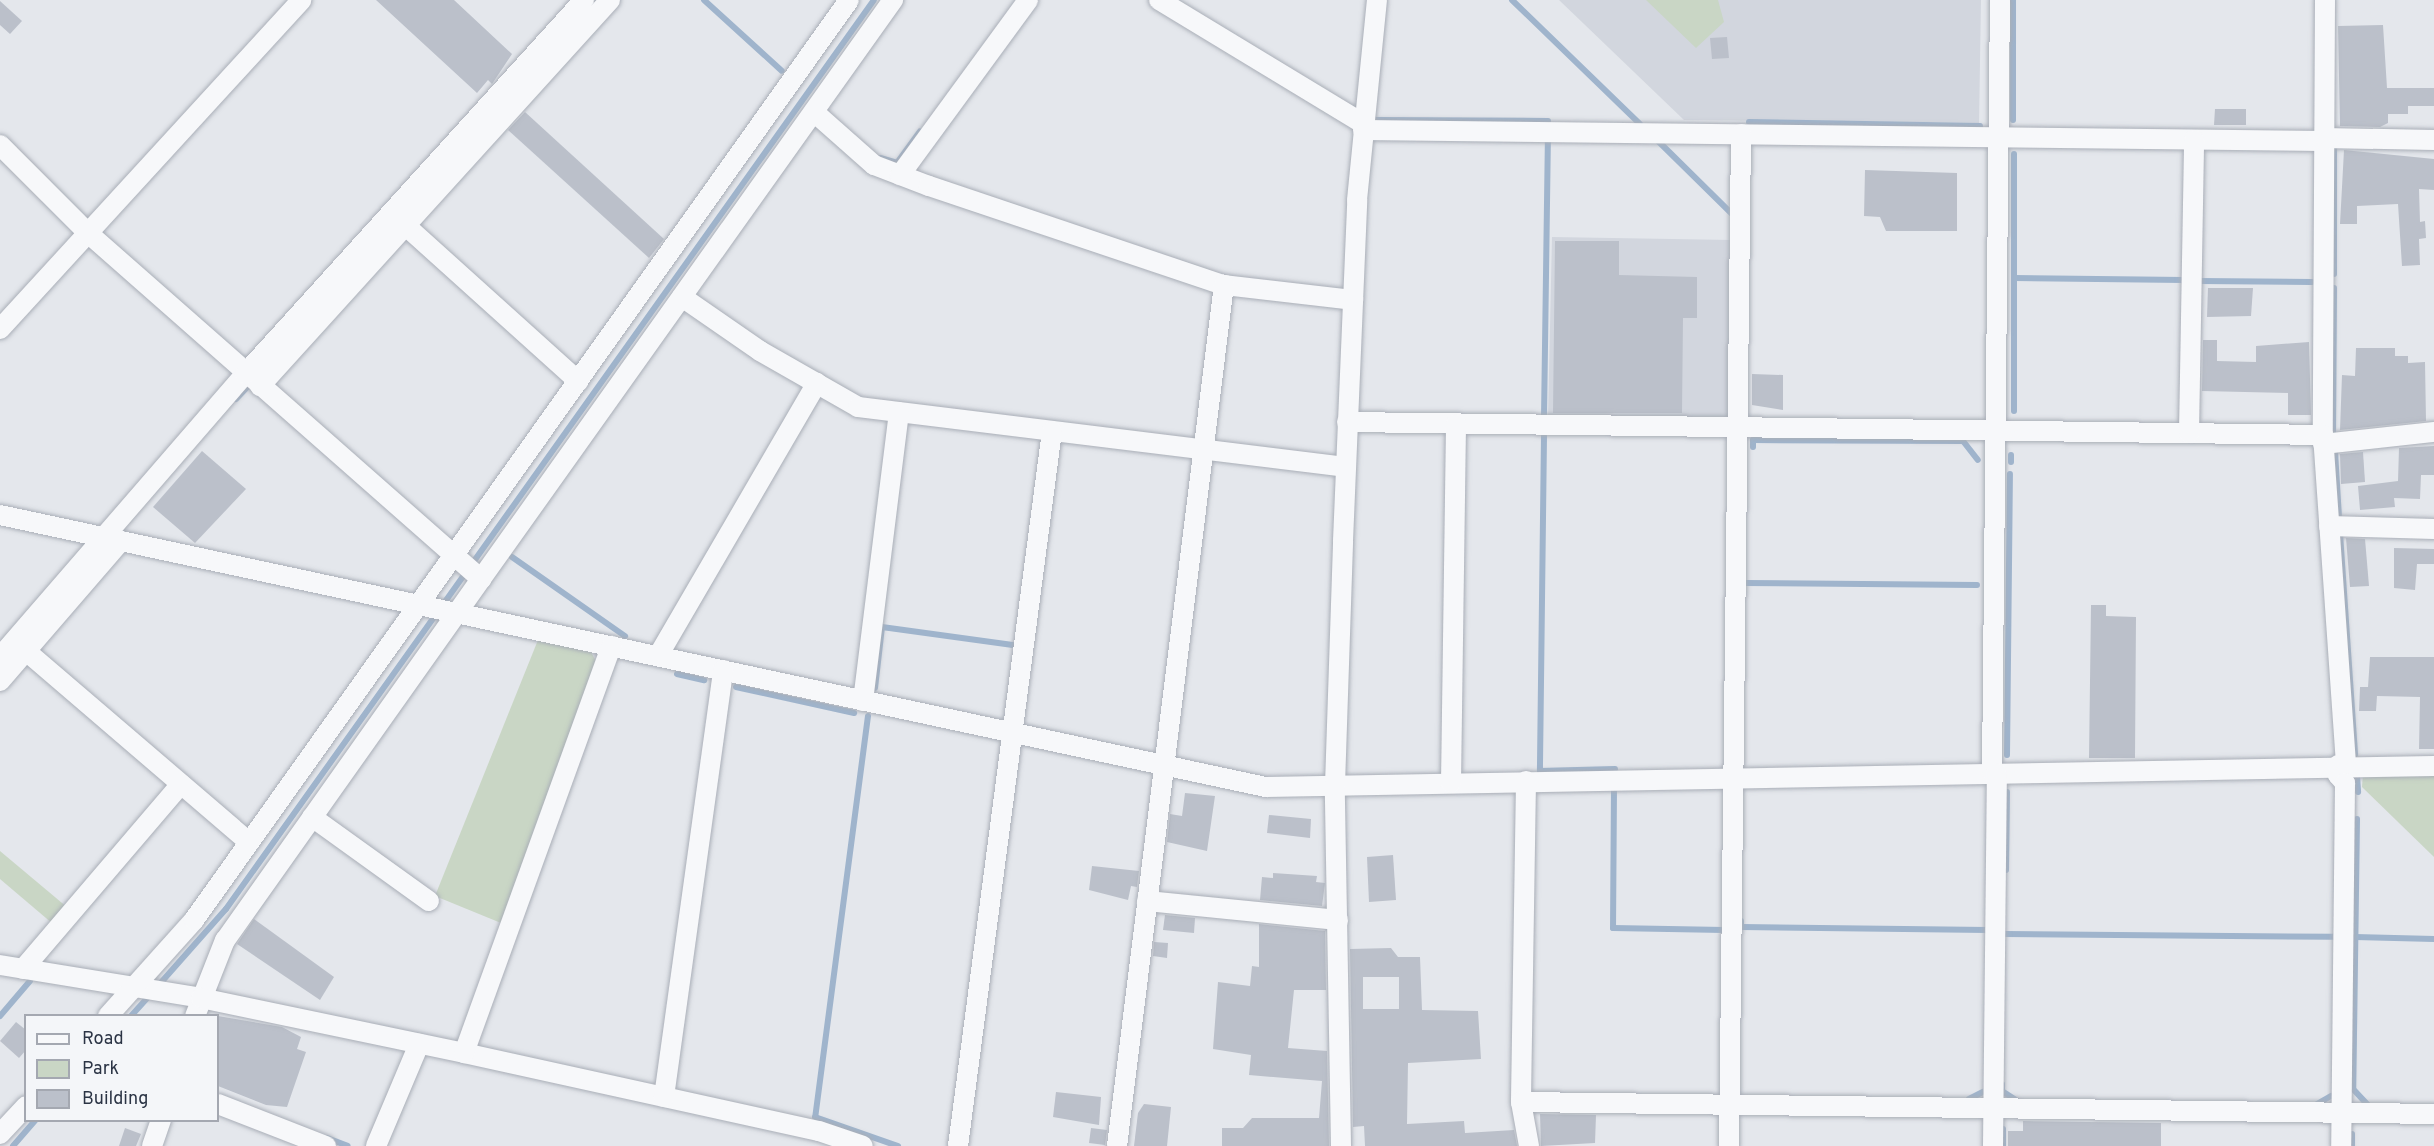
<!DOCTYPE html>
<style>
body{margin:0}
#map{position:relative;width:2434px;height:1146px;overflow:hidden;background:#e4e7ec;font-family:Overpass,sans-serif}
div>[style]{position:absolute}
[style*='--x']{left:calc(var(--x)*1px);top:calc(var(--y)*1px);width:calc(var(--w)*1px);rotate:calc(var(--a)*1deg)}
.built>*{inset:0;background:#d2d6de}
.green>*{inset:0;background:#c9d6c5}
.stream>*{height:6px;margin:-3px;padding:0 3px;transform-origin:3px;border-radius:3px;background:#9fb4cc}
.building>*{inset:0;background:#bbc0ca}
.roads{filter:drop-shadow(0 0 2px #a9aeb7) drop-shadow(0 0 2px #a9aeb7)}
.street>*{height:20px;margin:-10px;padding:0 10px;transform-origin:10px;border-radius:10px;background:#f7f8fa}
span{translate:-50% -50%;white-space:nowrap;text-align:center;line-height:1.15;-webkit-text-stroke:4.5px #f4f6f9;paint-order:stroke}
.legend{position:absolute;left:24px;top:1014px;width:195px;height:108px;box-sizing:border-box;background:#f4f6f9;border:2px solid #a4a8b1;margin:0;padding:8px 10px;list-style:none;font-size:18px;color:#2b3445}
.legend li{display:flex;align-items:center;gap:12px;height:30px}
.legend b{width:30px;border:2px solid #a4a8b1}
</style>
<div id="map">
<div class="built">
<div style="clip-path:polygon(1559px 0,1981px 0,1979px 123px,1684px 120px)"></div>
<div style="clip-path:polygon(1552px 237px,1732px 240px,1731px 414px,1724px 420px,1548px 418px)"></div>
</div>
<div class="green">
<div style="clip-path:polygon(1646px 0,1718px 0,1724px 22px,1696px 48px)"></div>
<div style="clip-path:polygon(538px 640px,591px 652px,596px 661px,501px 923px,435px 896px)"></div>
<div style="clip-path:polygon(2363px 774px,2434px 775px,2434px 857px,2362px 787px)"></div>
<div style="clip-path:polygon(0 851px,68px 908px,53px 924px,0 879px)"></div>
</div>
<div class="stream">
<div style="--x:704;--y:0;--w:105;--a:42.3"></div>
<div style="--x:1512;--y:0;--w:178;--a:44.1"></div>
<div style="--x:1372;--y:115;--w:5;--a:79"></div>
<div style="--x:1373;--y:120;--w:175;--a:0.3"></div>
<div style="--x:2013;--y:120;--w:120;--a:-90"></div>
<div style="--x:1749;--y:122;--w:231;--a:1"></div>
<div style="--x:1657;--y:140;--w:107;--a:44.6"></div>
<div style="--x:881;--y:158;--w:17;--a:17"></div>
<div style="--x:897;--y:163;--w:39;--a:-54"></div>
<div style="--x:2334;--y:274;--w:128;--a:-90"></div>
<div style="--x:2014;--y:278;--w:170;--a:0.7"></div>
<div style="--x:2199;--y:281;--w:113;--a:0.5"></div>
<div style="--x:236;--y:399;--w:18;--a:-47"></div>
<div style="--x:2014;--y:411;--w:257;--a:-90"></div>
<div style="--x:1544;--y:418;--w:278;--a:-89.2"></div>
<div style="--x:2333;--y:434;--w:146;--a:-89.6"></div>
<div style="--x:1544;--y:436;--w:335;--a:90.7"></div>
<div style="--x:1540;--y:771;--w:75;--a:-1.5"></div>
<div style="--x:1753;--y:447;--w:7;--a:-90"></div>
<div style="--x:1753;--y:440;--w:210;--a:0.3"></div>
<div style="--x:1963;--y:441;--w:24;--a:52"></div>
<div style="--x:2335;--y:452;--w:66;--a:86.5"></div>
<div style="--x:2011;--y:462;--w:7;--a:-90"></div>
<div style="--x:2340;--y:534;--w:221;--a:86.1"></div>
<div style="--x:512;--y:557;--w:138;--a:35"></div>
<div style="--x:1744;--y:583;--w:233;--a:0.5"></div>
<div style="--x:677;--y:674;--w:28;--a:13"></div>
<div style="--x:736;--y:687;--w:121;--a:12.4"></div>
<div style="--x:875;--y:688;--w:61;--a:-83.5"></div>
<div style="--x:882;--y:627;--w:132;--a:7.8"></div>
<div style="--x:868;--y:716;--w:404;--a:97.5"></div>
<div style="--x:815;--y:1117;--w:88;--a:19.3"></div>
<div style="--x:2007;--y:755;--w:281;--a:-89.4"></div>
<div style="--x:2357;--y:776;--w:16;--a:86"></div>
<div style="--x:1614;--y:788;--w:140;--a:90.4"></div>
<div style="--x:1613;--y:928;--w:111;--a:1"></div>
<div style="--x:2357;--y:819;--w:270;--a:90.8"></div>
<div style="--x:2353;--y:1089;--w:21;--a:47"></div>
<div style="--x:2006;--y:870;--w:78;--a:-89.3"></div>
<div style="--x:1741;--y:921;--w:6;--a:90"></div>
<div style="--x:1741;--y:927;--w:247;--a:0.7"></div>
<div style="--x:2005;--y:934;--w:329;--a:0.5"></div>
<div style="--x:2355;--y:937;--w:79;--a:1.5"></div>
<div style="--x:157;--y:987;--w:104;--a:-48.5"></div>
<div style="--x:226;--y:909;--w:1116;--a:-54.52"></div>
<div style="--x:0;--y:1016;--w:46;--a:-49.4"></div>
<div style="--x:131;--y:1016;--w:28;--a:-48"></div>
<div style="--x:2002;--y:1084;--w:7;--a:90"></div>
<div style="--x:2002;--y:1091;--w:17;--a:33"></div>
<div style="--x:1969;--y:1099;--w:16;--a:-27"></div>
<div style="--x:2317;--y:1104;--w:16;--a:-30"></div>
<div style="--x:327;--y:1138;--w:22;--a:21"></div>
<div style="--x:13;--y:1146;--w:35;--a:-49"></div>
<div style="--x:2003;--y:1146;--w:17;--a:-90"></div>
<div style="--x:2352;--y:1146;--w:12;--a:-90"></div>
</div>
<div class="building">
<div style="clip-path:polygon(376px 0,454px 0,512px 54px,492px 84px,488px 80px,477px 93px)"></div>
<div style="clip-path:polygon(0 1px,22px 21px,10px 34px,0 25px)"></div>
<div style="clip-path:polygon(2383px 25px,2387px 88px,2434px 88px,2434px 106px,2408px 106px,2408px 114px,2388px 114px,2388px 123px,2380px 127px,2340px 126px,2338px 26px)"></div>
<div style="clip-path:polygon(1727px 37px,1729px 58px,1712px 59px,1710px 38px)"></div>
<div style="clip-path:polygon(2215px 109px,2246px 109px,2246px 125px,2214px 125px)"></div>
<div style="clip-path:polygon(525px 112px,664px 239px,649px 258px,508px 130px)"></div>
<div style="clip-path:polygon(2344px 150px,2434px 159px,2434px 190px,2419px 189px,2420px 222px,2425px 221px,2426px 238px,2419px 239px,2420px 265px,2402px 266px,2398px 204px,2357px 206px,2357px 224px,2340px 224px)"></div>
<div style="clip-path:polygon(1865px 170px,1957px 173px,1957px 231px,1886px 231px,1880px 217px,1864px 216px)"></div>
<div style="clip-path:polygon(1555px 241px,1619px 241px,1619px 275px,1697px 277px,1697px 318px,1683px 318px,1682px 413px,1553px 413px)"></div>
<div style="clip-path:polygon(2208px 288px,2253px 288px,2251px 316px,2207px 317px)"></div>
<div style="clip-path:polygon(2203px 340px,2217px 340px,2217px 361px,2256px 362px,2256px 346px,2309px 342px,2311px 415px,2288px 415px,2288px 393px,2202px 391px)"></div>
<div style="clip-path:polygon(2356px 348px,2395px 348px,2395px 356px,2408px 356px,2408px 363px,2425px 362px,2426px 421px,2340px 430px,2342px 375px,2355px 376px)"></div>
<div style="clip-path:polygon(1752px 374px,1783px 375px,1783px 410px,1752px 405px)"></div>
<div style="clip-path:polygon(2434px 446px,2434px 475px,2421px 475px,2420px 499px,2394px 498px,2395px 507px,2360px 510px,2358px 486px,2398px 481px,2399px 448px)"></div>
<div style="clip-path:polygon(202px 451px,246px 489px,195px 543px,153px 507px)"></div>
<div style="clip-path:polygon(2363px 452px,2365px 482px,2341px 484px,2340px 454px)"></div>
<div style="clip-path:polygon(2346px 538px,2365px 539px,2369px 586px,2350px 587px)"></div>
<div style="clip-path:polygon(2394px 548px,2434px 549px,2434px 564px,2417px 564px,2415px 590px,2394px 588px)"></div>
<div style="clip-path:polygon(2091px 605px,2106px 605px,2106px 616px,2136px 617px,2135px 758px,2089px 758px)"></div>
<div style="clip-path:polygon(2370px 657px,2434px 657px,2434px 749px,2419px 749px,2420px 697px,2377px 696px,2376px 711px,2359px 711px,2360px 687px,2368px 687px)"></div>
<div style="clip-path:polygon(1185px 793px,1215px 796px,1207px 851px,1167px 842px,1170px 814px,1182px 816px)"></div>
<div style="clip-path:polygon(1269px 815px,1311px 819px,1310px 838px,1267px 833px)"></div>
<div style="clip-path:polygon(1393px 855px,1396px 900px,1369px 902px,1367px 857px)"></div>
<div style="clip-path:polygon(1092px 866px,1139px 871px,1137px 887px,1131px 886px,1128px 900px,1089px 890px)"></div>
<div style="clip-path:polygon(1273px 873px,1317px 876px,1316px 882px,1325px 883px,1322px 906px,1260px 900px,1262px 877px,1273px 878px)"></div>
<div style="clip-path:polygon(1165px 915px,1195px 918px,1194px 933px,1163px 930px)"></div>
<div style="clip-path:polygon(254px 919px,334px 977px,320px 1000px,237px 944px)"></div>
<div style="clip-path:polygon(1259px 924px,1325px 931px,1326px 990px,1294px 990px,1288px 1048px,1327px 1051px,1329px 1146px,1222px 1146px,1222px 1128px,1243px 1128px,1252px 1118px,1319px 1118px,1322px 1081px,1249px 1075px,1251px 1055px,1213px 1049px,1218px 982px,1250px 986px,1252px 966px,1259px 967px)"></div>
<div style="clip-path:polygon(1154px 942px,1168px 943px,1167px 958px,1153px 956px)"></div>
<div style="clip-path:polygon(evenodd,1391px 948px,1398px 957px,1420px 957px,1422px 1010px,1478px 1011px,1481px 1059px,1408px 1063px,1407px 1124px,1464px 1121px,1465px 1133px,1514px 1130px,1517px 1146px,1365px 1146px,1364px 1126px,1353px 1127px,1350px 949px,1391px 948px,1363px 977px,1399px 977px,1399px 1009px,1363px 1009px,1363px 977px)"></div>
<div style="clip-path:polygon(218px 1016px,282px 1027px,301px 1037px,297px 1049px,306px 1052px,287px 1107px,266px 1105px,218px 1086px)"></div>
<div style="clip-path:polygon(16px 1022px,26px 1030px,26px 1050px,19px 1058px,0 1041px)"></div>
<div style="clip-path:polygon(1056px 1092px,1101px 1097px,1099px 1125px,1053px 1117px)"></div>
<div style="clip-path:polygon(1144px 1104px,1171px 1107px,1167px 1146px,1134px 1146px,1138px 1113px)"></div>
<div style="clip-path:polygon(1540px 1114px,1596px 1115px,1595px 1143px,1541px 1146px)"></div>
<div style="clip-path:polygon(2023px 1121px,2161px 1123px,2161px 1146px,2008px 1146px,2008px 1131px,2023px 1131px)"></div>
<div style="clip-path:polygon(125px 1128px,141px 1134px,136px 1146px,119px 1146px)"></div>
<div style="clip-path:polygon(1091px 1128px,1107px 1130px,1105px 1145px,1089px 1143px)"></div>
</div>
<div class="roads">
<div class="street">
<div style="--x:1159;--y:0;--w:240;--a:31.2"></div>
<div style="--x:2325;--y:0;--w:435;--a:90.3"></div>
<div style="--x:2323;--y:435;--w:331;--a:86"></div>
<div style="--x:814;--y:112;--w:80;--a:41.5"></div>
<div style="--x:874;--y:165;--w:59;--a:20.9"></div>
<div style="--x:929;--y:186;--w:311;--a:18.6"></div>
<div style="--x:1224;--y:285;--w:130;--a:6.6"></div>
<div style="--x:1363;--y:130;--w:960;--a:0.66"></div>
<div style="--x:2323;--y:138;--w:111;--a:1"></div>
<div style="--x:0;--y:145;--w:124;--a:45"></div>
<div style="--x:88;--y:233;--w:524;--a:41.36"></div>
<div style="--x:481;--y:579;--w:443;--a:125.3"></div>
<div style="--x:225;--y:940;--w:82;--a:111.5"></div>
<div style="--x:900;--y:175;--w:217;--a:-53.8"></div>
<div style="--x:406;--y:226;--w:232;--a:42"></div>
<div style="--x:682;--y:297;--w:95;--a:34.7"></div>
<div style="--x:760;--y:351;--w:113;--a:29.7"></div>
<div style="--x:858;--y:407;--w:491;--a:7"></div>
<div style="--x:0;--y:329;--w:446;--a:-47.5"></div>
<div style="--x:260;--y:386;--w:521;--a:-47.8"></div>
<div style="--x:1347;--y:422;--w:976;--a:0.76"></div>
<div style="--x:2189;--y:433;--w:293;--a:-89"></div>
<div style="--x:2323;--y:444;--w:112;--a:-6.2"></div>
<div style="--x:0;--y:515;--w:1295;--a:12.13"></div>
<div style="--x:1266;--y:787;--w:1168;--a:-1.03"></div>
<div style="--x:2329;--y:526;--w:105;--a:1.6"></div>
<div style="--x:481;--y:579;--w:711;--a:-54.57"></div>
<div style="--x:26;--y:651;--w:294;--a:40.6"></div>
<div style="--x:658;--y:656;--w:316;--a:-59.8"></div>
<div style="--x:0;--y:657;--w:374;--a:-49.1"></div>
<div style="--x:245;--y:374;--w:505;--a:-47.81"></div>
<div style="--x:0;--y:681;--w:185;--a:-49.2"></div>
<div style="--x:863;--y:701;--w:291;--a:-82.9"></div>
<div style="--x:2338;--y:765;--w:10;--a:90"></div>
<div style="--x:2338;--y:775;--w:11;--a:49"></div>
<div style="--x:2345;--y:783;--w:363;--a:90.6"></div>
<div style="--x:1992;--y:772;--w:772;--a:-89.41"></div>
<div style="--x:1526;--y:781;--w:321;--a:90.9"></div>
<div style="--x:1521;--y:1102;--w:45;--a:79.7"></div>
<div style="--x:1451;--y:783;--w:359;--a:-89.2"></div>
<div style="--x:312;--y:817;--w:144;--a:35.7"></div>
<div style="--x:1147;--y:901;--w:192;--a:5.7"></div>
<div style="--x:0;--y:965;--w:204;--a:9.3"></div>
<div style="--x:201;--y:998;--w:269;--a:11.8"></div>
<div style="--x:464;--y:1053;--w:363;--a:12.4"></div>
<div style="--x:819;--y:1131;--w:46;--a:18.8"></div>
<div style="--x:23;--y:969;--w:243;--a:-49.5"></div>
<div style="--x:108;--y:1016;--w:129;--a:-48.1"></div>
<div style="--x:194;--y:920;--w:1129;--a:-54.55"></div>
<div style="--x:464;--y:1053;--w:433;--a:-70.1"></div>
<div style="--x:664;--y:1097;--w:431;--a:-82.1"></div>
<div style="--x:1521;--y:1102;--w:913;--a:0.75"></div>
<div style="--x:218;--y:1104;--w:116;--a:21.3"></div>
<div style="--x:0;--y:1134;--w:38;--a:-47"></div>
<div style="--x:152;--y:1146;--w:28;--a:-71"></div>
<div style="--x:376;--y:1146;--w:111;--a:-67.1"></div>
<div style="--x:958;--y:1146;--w:721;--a:-82.51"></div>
<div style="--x:1117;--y:1146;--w:868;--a:-82.92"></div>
<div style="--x:1341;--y:1146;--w:361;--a:-91"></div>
<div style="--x:1335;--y:785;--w:244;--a:-88.1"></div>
<div style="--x:1343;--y:541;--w:341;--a:-87.6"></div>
<div style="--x:1357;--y:200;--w:201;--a:-84.3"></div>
<div style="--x:1729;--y:1146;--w:1012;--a:-89.32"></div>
<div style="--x:1993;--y:1146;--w:373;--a:-89.4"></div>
</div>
</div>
<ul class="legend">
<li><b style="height:8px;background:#f7f8fa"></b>Road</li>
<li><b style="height:16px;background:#c9d6c5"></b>Park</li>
<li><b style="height:16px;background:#bbc0ca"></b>Building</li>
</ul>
</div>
